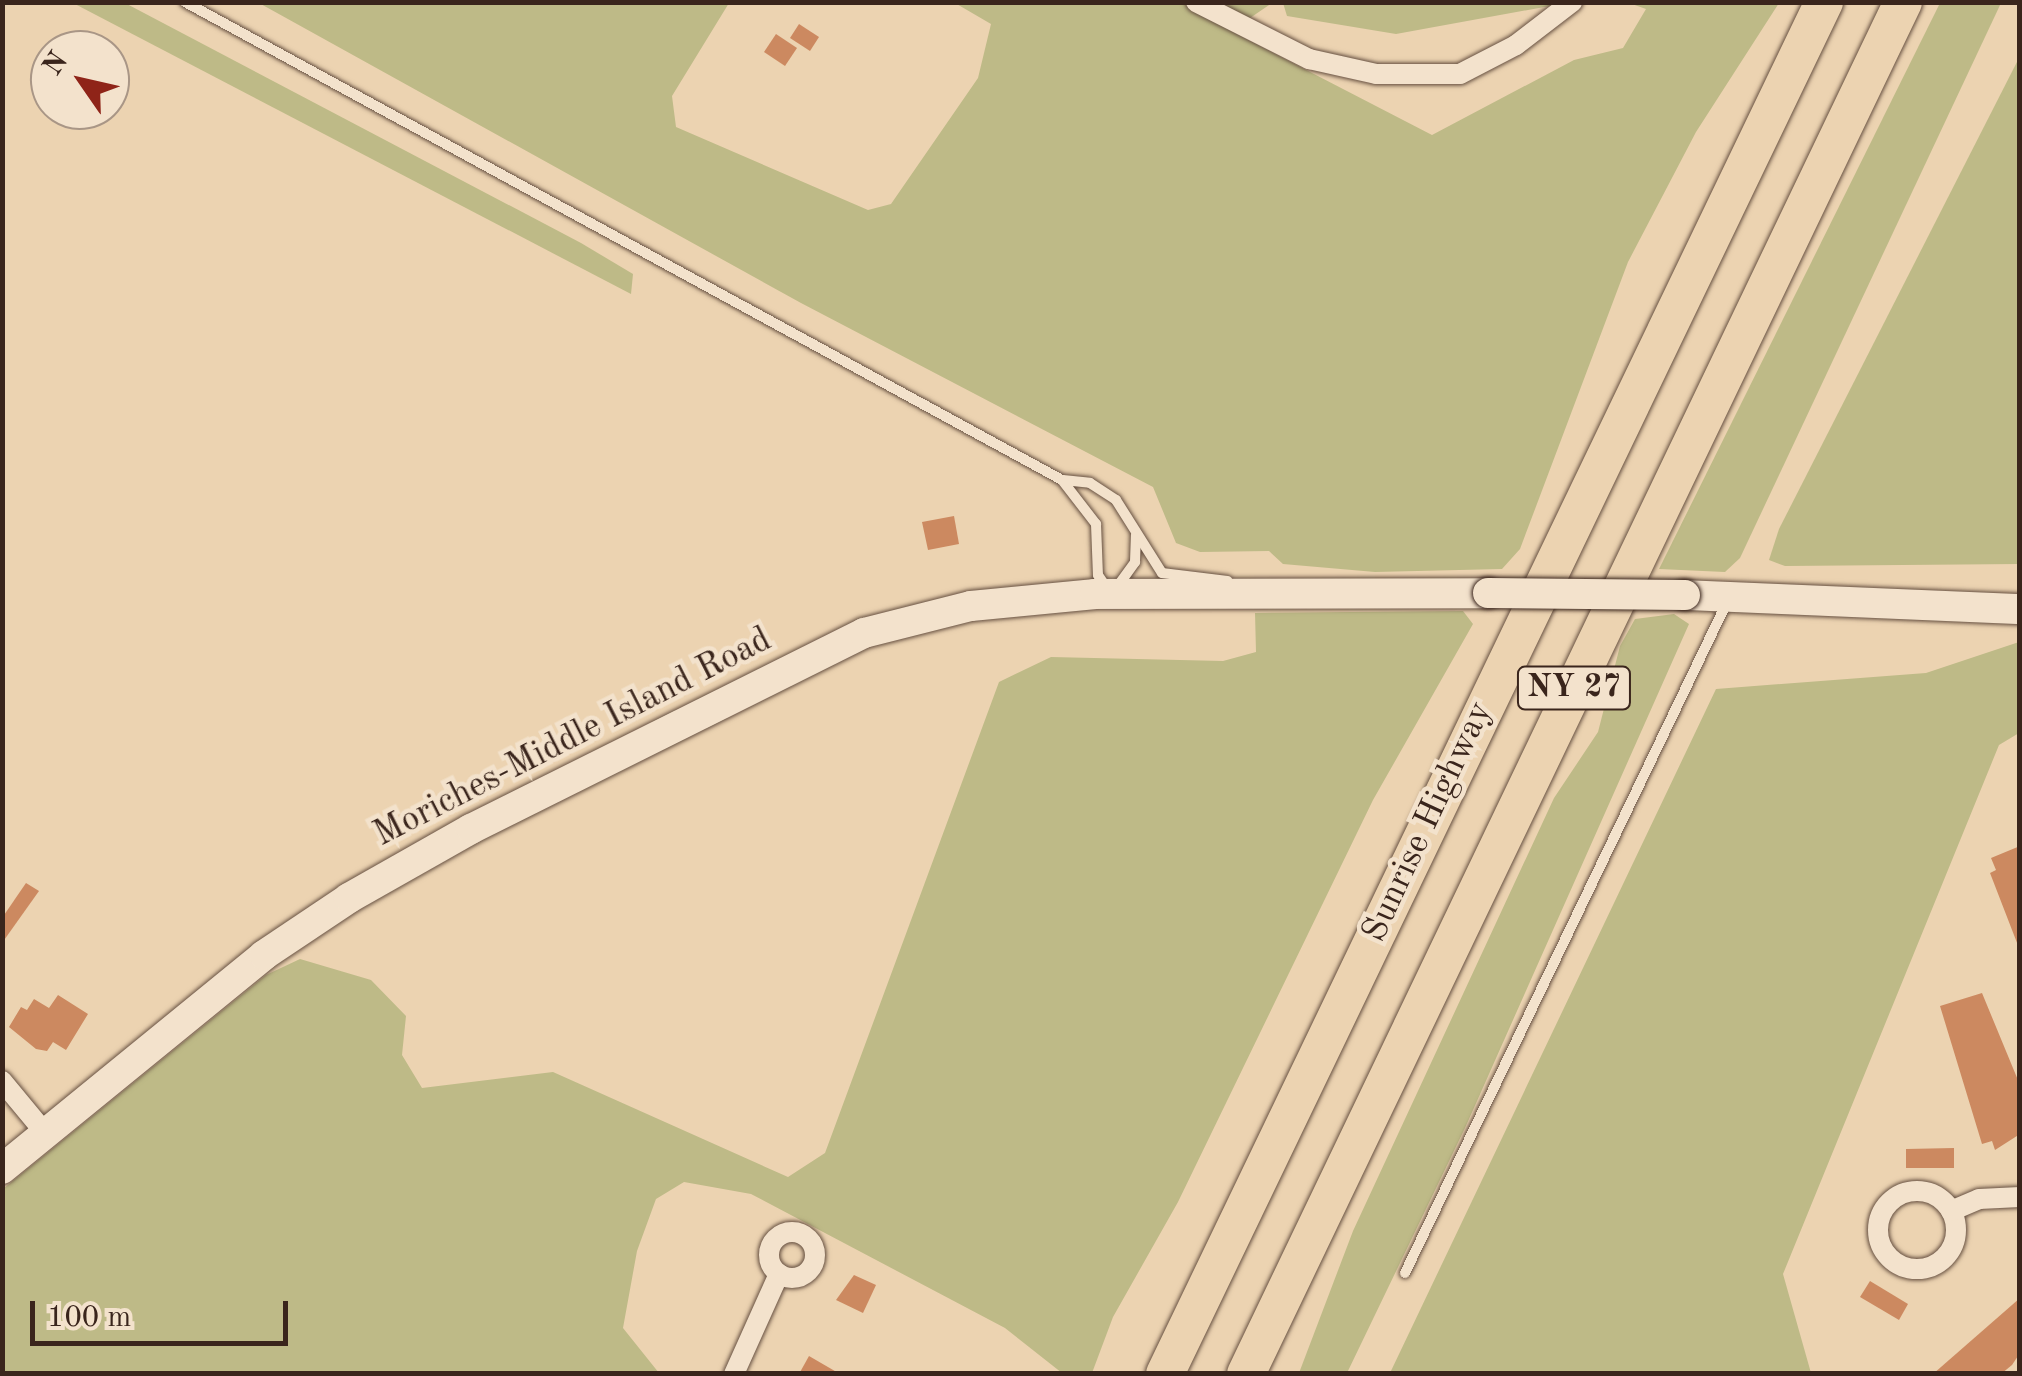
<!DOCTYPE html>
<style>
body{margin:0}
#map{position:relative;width:2022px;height:1376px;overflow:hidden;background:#ecd3b1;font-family:"Old Standard TT",serif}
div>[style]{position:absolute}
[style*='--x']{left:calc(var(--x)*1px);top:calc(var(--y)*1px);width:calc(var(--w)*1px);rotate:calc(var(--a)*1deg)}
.green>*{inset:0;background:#beba87}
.building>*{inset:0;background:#cc8960}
.roads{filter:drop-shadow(0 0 2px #665041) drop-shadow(0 0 2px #665041)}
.service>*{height:10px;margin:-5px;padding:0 5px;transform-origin:5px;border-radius:5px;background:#f3e2cc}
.minor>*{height:20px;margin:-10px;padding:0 10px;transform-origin:10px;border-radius:10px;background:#f3e2cc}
.minor>.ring{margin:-10px;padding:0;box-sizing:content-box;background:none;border:20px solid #f3e2cc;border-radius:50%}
.secondary>*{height:30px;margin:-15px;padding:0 15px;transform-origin:15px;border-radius:15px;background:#f3e2cc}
.motorway>*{height:38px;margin:-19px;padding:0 19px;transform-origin:19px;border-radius:19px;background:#ecd3b1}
.bridges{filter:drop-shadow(0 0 2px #3a251c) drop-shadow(0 0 2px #3a251c)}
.secondary-bridge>*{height:30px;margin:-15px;padding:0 15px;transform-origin:15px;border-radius:15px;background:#f3e2cc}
span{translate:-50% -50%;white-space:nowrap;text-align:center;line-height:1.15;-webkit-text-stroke:9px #f3e2cc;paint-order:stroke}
.shield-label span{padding:2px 8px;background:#f3e2cc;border:2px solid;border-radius:8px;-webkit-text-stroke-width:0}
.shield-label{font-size:32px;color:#3a251c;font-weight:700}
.street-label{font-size:35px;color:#3a251c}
.frame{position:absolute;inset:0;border:5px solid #3a251c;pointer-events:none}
.north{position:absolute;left:30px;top:30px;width:100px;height:100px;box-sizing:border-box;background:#f3e2cc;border:2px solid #a99686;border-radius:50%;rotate:304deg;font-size:28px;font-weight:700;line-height:40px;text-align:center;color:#3a251c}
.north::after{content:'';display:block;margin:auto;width:35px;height:45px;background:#8f2418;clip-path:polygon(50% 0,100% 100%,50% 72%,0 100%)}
.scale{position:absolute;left:30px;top:1301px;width:258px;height:45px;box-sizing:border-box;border:5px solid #3a251c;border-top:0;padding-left:12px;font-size:30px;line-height:35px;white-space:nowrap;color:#3a251c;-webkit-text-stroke:8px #f3e2cc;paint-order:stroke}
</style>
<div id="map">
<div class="green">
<div style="clip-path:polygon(73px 3px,125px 3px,581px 243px,633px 274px,631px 294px)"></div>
<div style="clip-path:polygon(259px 3px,729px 3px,672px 96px,676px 127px,868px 210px,891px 204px,978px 78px,991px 24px,955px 3px,1272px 3px,1231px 31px,1432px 135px,1574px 60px,1623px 48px,1646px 9px,1629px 3px,1779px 3px,1696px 132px,1628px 262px,1520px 549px,1502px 569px,1375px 572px,1283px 564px,1269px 551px,1200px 552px,1176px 543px,1153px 487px,801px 303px)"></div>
<div style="clip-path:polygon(1283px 3px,1566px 3px,1396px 34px,1287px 16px)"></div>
<div style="clip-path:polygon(1940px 3px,2001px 3px,1740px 558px,1725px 572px,1659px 569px)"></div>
<div style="clip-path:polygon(2019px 58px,2019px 564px,1785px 566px,1769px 560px,1779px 529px)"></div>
<div style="clip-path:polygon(1463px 611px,1473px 624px,1373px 800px,1178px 1202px,1113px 1317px,1092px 1373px,1062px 1373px,1005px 1328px,751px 1194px,684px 1182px,656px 1199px,637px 1251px,623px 1328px,659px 1373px,3px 1373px,3px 1189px,266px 975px,300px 959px,371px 980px,406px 1016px,402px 1055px,422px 1088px,553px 1072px,788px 1177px,825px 1153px,999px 682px,1051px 657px,1223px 661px,1256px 652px,1255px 613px)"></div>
<div style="clip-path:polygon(1674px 614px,1689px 624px,1465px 1128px,1347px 1373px,1299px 1373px,1353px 1231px,1554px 798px,1598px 732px,1620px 646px,1635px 619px)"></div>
<div style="clip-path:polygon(2019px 642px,2019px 733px,1999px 745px,1783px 1274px,1811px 1373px,1390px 1373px,1716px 689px,1926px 673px)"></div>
</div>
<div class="building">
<div style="clip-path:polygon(799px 24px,819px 37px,810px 51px,790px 38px)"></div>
<div style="clip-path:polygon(776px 34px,797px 48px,785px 66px,764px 52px)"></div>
<div style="clip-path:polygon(954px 516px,959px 544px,928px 550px,922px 522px)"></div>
<div style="clip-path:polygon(2020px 846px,2020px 948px,2019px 948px,1990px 873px,1996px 870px,1991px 858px)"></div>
<div style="clip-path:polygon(26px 883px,39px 891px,2px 943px,2px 918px)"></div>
<div style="clip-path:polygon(1982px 993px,2020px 1085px,2020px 1134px,1995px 1150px,1992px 1141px,1982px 1144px,1940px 1006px)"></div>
<div style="clip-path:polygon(58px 995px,88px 1014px,66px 1050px,53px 1042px,47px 1051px,36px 1049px,9px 1027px,21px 1007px,27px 1010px,34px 999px,49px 1008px)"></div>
<div style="clip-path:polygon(1954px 1148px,1954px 1168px,1906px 1168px,1906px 1149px)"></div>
<div style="clip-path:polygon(854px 1275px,876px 1285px,863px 1313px,836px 1300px)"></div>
<div style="clip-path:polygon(1870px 1281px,1908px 1304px,1899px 1320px,1860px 1297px)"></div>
<div style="clip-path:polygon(2020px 1298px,2020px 1353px,2012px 1365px,2001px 1374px,1933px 1374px)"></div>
<div style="clip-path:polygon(809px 1356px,840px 1374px,799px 1374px)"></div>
</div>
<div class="roads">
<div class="service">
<div style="--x:185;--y:2;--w:999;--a:28.59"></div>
<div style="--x:1062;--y:480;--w:56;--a:52.3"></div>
<div style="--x:1096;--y:524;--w:51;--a:87.8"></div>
<div style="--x:1098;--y:575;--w:14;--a:56"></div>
<div style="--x:1063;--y:480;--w:27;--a:6"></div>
<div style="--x:1090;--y:483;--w:31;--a:33"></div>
<div style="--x:1116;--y:500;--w:86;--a:57.8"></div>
<div style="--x:1162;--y:573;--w:66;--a:6.9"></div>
<div style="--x:1117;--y:587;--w:31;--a:-54"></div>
<div style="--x:1135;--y:562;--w:27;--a:-88"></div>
<div style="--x:1405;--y:1273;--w:744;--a:-64.36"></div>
</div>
<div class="minor">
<div style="--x:1196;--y:2;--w:127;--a:26.8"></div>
<div style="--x:1309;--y:59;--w:69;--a:12.6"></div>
<div style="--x:1376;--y:74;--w:84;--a:0"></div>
<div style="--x:1460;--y:74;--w:63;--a:-27.4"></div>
<div style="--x:1516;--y:45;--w:71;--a:-37.5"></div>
<div style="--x:2;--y:1081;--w:69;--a:50.3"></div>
<div class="ring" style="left:1878px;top:1191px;width:58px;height:58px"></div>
<div style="--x:1951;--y:1211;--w:30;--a:-23"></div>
<div style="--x:1979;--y:1199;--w:41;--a:-2.8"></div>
<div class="ring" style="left:769px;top:1232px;width:26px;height:26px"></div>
<div style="--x:734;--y:1374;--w:110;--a:-65.8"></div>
</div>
<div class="secondary">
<div style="--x:1685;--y:595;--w:335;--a:2.4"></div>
<div style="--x:2;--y:1169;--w:338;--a:-39.2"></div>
<div style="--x:264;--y:955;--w:102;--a:-33.8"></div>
<div style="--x:349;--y:898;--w:140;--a:-29.5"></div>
<div style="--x:471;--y:829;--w:439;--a:-26.5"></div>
<div style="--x:864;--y:633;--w:110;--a:-14.2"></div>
<div style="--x:971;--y:606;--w:125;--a:-5.5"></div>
<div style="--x:1095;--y:594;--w:393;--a:-0.1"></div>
</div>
<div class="motorway">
<div style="--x:1165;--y:1374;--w:1522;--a:-64.34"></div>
<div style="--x:1246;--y:1374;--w:1521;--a:-64.41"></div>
</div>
</div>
<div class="bridges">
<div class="secondary-bridge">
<div style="--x:1488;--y:593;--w:197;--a:0.6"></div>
</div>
</div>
<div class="shield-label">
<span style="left:1574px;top:688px">NY 27</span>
</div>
<div class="street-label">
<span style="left:573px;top:738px;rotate:-27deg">Moriches-Middle Island Road</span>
<span style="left:1428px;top:822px;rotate:-65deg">Sunrise Highway</span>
</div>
<div class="frame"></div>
<div class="north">N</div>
<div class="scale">100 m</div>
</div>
